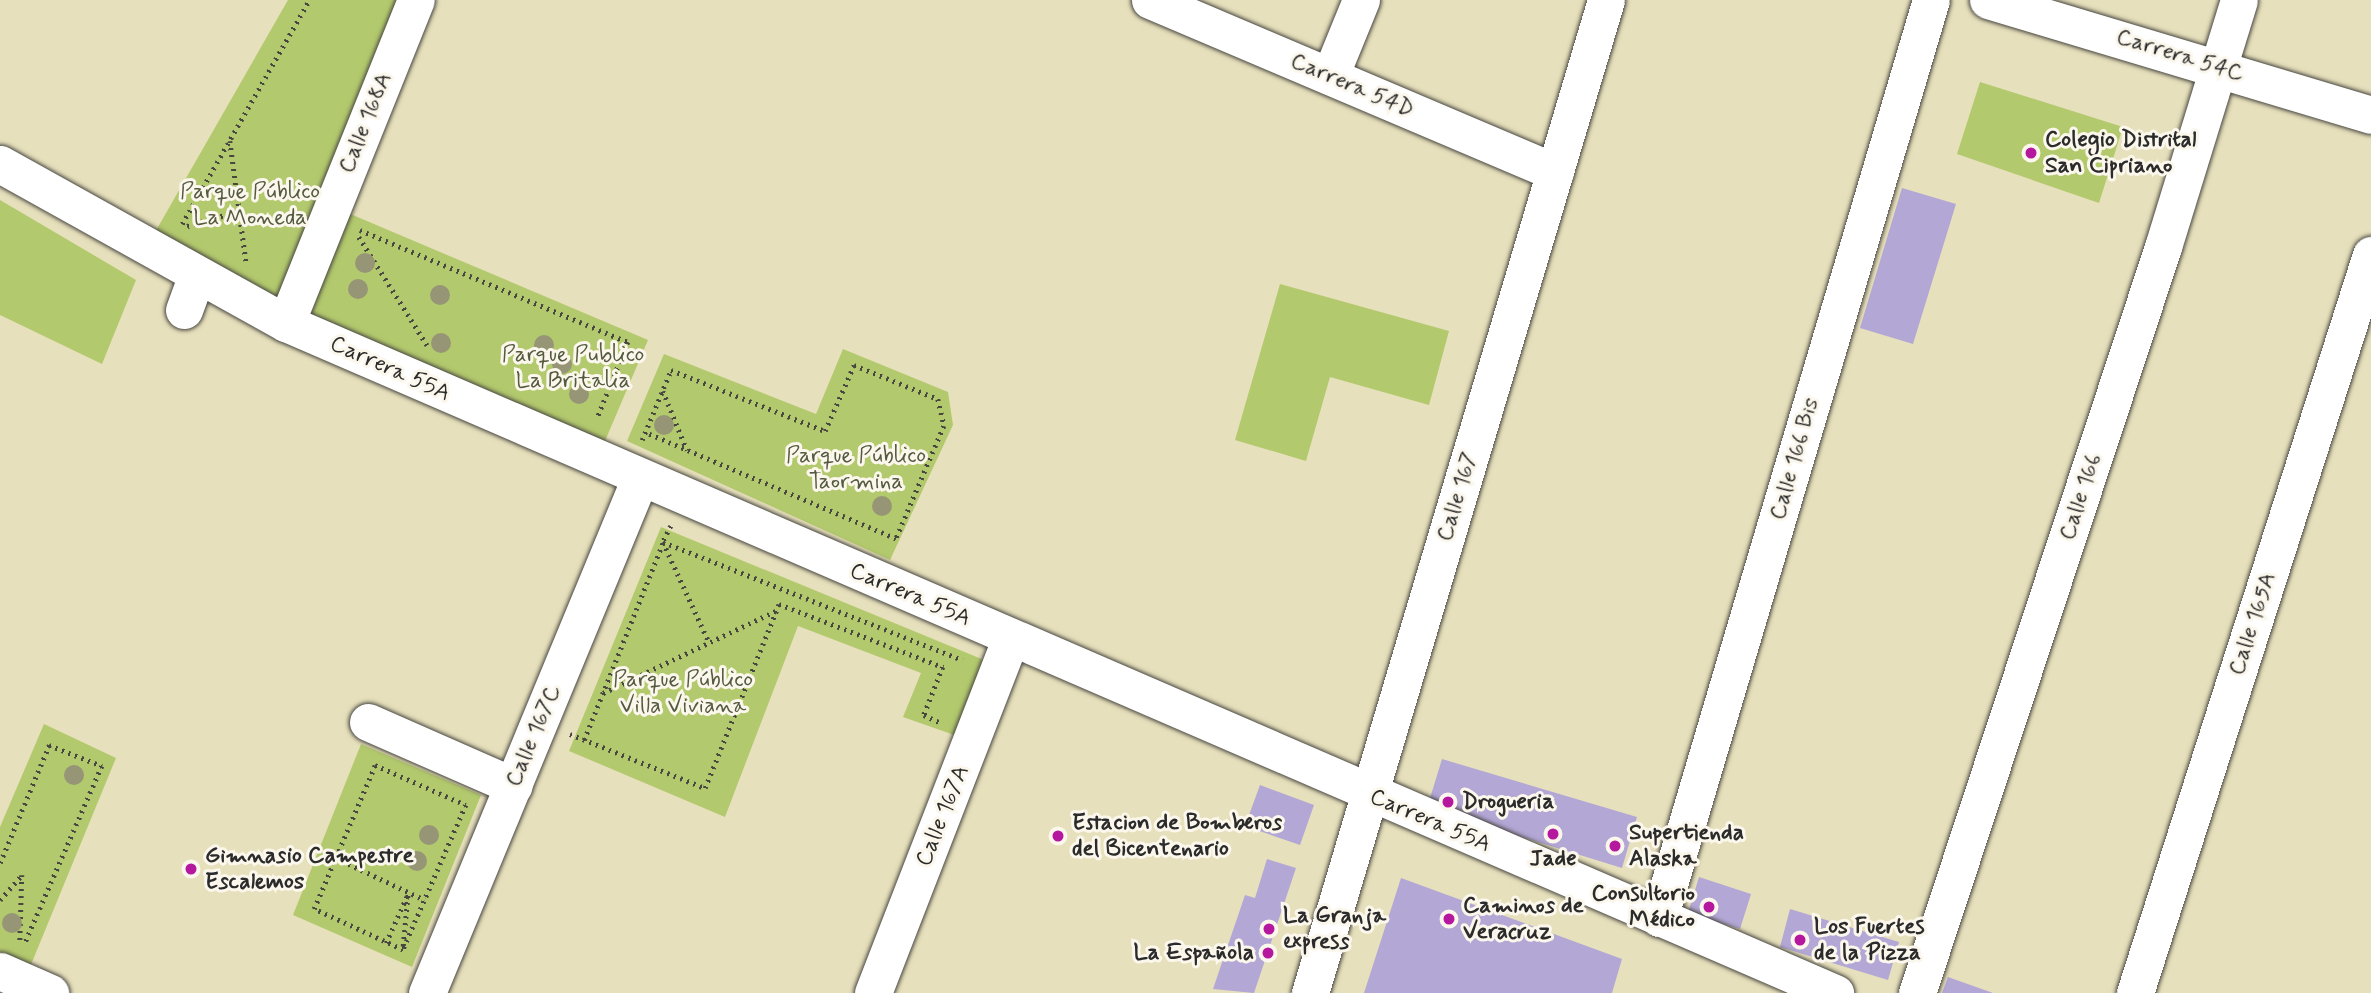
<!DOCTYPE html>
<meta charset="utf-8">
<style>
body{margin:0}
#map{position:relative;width:2371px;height:993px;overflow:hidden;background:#e7e0bc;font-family:Mynerve,sans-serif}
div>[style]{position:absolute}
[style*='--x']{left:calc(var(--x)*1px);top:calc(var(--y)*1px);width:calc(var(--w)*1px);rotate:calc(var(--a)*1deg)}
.green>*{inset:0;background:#b3c96d}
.building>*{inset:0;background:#b3a7d5}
.path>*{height:4.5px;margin-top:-2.25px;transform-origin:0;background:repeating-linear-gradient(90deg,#474641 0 2px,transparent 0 7px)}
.roads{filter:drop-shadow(0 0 2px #474641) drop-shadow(0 0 2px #474641)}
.minor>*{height:37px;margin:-18.5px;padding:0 18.5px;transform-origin:18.5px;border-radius:18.5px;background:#fff}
.trees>*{width:20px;height:20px;margin:-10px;border-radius:50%;background:#969677}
.dots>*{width:19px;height:19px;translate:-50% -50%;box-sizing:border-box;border:4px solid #fbf7ec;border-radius:50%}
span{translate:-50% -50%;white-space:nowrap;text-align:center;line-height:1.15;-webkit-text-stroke:6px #fbf7ec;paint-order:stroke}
.street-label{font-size:23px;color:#2b2b2b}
.poi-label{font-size:23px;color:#2b2b2b;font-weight:700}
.left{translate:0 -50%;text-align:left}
.right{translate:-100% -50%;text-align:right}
.park-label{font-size:23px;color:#545a3f}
</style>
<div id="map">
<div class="green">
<div style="clip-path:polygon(288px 0,406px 0,285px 304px,154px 234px)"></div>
<div style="clip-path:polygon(1980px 82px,2123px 127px,2099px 203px,1957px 154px)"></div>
<div style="clip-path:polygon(0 200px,136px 280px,102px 364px,0 315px)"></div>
<div style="clip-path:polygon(348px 213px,648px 340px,605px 441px,311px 314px)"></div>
<div style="clip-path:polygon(1280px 284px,1449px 331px,1429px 405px,1330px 377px,1306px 461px,1235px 440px)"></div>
<div style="clip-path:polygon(843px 349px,948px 392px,953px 425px,890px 560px,627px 441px,664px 354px,816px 414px)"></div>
<div style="clip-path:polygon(661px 527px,984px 660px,957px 736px,903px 717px,921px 673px,798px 626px,725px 817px,569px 751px)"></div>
<div style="clip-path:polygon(44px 724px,116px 758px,30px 967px,0 955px,0 827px)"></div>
<div style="clip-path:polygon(361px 744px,481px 795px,412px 967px,293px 915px)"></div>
</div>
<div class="building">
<div style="clip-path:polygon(1902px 188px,1956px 204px,1913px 344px,1860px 328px)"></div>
<div style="clip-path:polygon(1442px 759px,1637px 817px,1622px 868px,1427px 808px)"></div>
<div style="clip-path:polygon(1260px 785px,1314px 805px,1300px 845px,1245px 826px)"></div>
<div style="clip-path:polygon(1267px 859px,1296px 868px,1254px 993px,1213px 989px,1245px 895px,1255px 898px)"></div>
<div style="clip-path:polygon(1699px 877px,1751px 894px,1740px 929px,1688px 913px)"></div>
<div style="clip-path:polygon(1401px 878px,1622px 959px,1612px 993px,1364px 993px)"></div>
<div style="clip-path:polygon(1790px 909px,1899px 942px,1888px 980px,1780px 947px)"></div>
<div style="clip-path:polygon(1948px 977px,1993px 993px,1942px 993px)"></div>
</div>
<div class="path">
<div style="--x:230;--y:141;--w:121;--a:82.4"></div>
<div style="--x:182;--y:224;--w:257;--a:-60.4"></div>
<div style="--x:187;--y:226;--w:54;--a:-16.1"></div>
<div style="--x:360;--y:230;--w:290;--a:22.7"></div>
<div style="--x:628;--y:342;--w:83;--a:111.9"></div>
<div style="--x:359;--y:237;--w:128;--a:57.8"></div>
<div style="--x:663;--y:391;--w:64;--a:67.9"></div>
<div style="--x:642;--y:440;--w:76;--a:-67.5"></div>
<div style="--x:671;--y:370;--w:166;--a:21.6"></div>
<div style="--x:825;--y:431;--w:72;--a:-66.3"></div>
<div style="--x:854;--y:365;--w:91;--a:22"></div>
<div style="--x:938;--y:399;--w:28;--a:77"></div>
<div style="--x:944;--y:426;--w:123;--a:113"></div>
<div style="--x:896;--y:539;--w:272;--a:-157"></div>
<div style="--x:671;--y:526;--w:18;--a:117"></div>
<div style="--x:663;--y:542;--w:110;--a:65.3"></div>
<div style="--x:603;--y:693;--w:191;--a:-25.4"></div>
<div style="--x:570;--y:734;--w:145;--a:21.8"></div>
<div style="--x:705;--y:788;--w:198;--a:-68.1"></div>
<div style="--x:779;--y:604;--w:176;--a:21"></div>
<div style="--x:943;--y:667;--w:52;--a:111.6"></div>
<div style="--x:924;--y:715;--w:17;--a:25"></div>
<div style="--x:584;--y:740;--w:213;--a:-68.2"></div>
<div style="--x:663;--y:542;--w:322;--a:21.5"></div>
<div style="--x:375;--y:765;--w:99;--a:23.7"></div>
<div style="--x:466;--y:805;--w:158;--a:113.5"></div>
<div style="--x:403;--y:950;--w:98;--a:-155.3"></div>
<div style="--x:314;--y:909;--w:156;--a:-67"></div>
<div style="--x:336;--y:858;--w:98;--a:25.3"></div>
<div style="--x:0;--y:863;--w:128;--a:-67.4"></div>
<div style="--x:49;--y:745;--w:57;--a:21.6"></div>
<div style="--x:102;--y:766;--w:195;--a:113.5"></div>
<div style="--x:0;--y:900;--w:33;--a:-49"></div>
<div style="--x:22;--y:875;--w:67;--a:91.7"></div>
<div style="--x:386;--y:943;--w:51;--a:-65.9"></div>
<div style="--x:403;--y:946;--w:54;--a:-84.7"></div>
</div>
<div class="roads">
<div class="minor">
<div style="--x:1150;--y:0;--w:440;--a:23"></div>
<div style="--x:1988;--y:0;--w:400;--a:16.7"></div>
<div style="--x:1330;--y:76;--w:82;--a:-67.8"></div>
<div style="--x:0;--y:164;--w:327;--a:29.1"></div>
<div style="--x:286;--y:323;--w:1688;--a:23.39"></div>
<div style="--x:184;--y:310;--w:37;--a:-70"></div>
<div style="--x:286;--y:323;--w:348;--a:-68.1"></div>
<div style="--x:368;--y:722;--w:159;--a:23.7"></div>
<div style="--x:1659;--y:918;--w:957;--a:-73.5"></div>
<div style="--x:0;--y:971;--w:55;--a:23.7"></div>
<div style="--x:427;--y:993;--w:557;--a:-67.53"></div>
<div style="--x:873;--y:993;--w:380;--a:-68.8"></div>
<div style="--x:1310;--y:993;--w:1036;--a:-73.4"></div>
<div style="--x:1917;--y:993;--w:786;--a:-71.75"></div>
<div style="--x:2163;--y:247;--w:258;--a:-72.9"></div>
<div style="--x:2135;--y:993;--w:775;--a:-72.27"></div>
</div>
</div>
<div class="trees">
<div style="left:365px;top:263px"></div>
<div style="left:358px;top:289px"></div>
<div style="left:440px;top:295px"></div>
<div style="left:441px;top:343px"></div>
<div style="left:544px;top:345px"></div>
<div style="left:562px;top:364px"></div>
<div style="left:579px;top:394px"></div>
<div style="left:664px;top:425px"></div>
<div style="left:882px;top:506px"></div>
<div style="left:74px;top:775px"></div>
<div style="left:429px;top:835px"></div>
<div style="left:417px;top:861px"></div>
<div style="left:12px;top:923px"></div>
</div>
<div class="dots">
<div style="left:2031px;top:153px;background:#b5179e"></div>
<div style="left:1448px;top:802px;background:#b5179e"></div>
<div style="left:1553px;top:834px;background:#b5179e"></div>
<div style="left:1058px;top:836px;background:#b5179e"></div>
<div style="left:1615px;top:846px;background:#b5179e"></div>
<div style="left:191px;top:869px;background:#b5179e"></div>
<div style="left:1709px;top:907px;background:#b5179e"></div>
<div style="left:1449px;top:919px;background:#b5179e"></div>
<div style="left:1269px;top:929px;background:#b5179e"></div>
<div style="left:1800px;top:940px;background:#b5179e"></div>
<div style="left:1268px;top:953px;background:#b5179e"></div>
</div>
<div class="street-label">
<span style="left:2180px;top:56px;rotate:17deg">Carrera 54C</span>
<span style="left:1352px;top:86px;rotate:23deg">Carrera 54D</span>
<span style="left:366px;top:123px;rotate:-68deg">Calle 168A</span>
<span style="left:390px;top:369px;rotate:24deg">Carrera 55A</span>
<span style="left:1795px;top:459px;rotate:-74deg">Calle 166 Bis</span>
<span style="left:1458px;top:497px;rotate:-73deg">Calle 167</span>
<span style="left:2081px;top:497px;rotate:-72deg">Calle 166</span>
<span style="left:910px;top:595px;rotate:23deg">Carrera 55A</span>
<span style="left:2253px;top:624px;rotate:-72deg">Calle 165A</span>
<span style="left:534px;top:736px;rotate:-67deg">Calle 167C</span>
<span style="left:943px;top:816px;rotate:-68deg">Calle 167A</span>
<span style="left:1430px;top:821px;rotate:23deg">Carrera 55A</span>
</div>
<div class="poi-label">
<span class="left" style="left:2045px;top:153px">Colegio Distrital<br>San Cipriano</span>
<span class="left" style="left:1462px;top:802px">Drogueria</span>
<span class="left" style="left:1072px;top:836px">Estacion de Bomberos<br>del Bicentenario</span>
<span class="left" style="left:1629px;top:846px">Supertienda<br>Alaska</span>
<span class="left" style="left:205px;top:869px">Gimnasio Campestre<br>Escalemos</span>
<span style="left:1553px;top:859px">Jade</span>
<span class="right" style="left:1695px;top:907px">Consultorio<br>Médico</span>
<span class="left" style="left:1463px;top:919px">Caminos de<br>Veracruz</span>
<span class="left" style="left:1283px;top:929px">La Granja<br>express</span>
<span class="left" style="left:1814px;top:940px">Los Fuertes<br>de la Pizza</span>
<span class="right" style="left:1254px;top:953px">La Española</span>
</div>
<div class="park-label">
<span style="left:250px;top:205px">Parque Público<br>La Moneda</span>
<span style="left:573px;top:368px">Parque Publico<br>La Britalia</span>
<span style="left:856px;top:469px">Parque Público<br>Taormina</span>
<span style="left:683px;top:693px">Parque Público<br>Villa Viviana</span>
</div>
</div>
